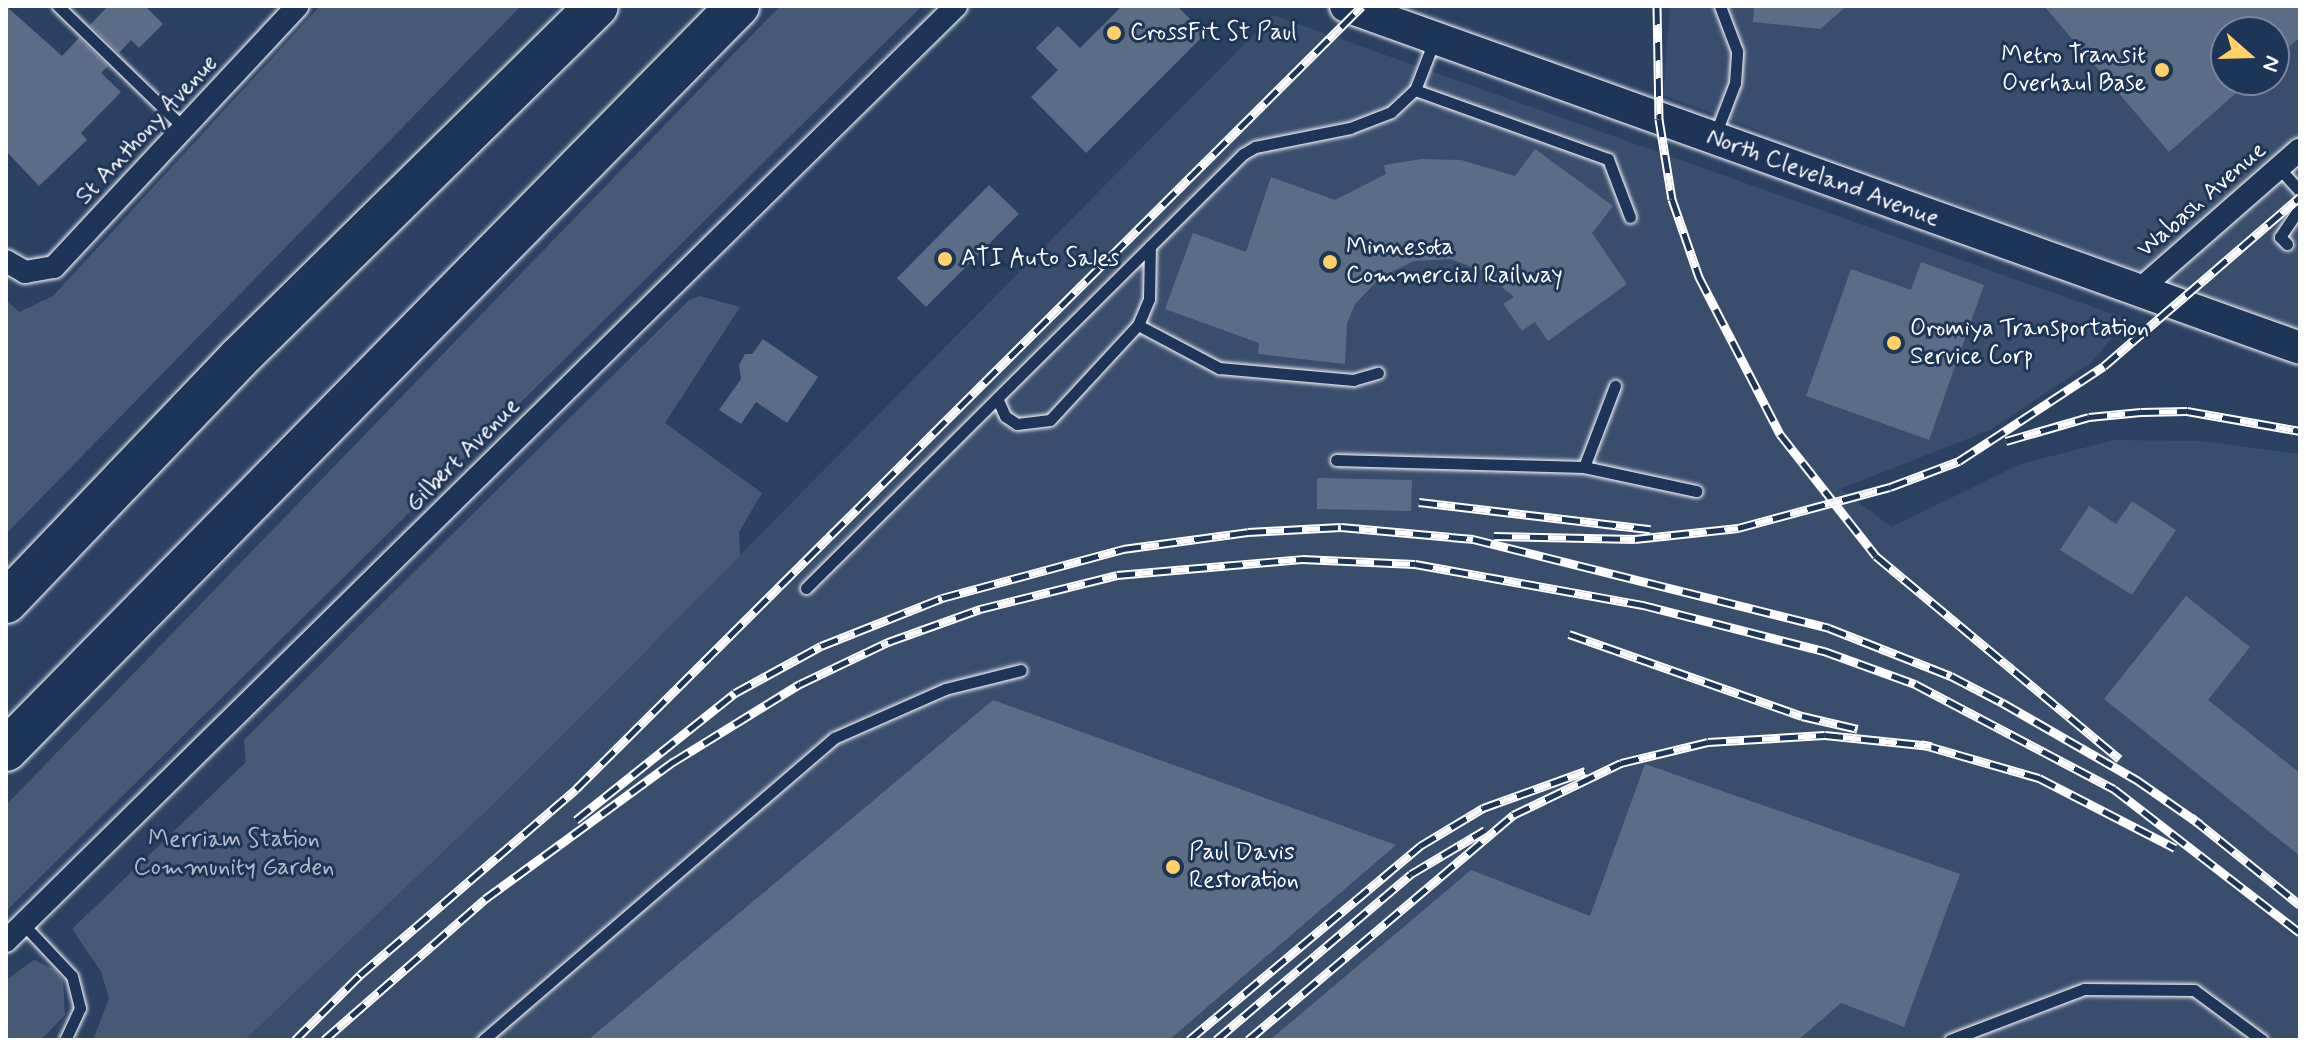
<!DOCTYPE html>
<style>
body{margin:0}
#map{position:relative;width:2306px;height:1046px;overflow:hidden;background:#2a4161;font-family:Mynerve,sans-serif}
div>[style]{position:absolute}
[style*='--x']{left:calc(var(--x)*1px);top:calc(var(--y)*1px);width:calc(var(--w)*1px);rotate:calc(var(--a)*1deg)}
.built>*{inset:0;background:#394e6c}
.green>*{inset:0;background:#465975}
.building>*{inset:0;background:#5b6c86}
.roads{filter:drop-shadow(0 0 2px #fff) drop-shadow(0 0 2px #fff)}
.lane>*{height:11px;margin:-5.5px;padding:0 5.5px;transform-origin:5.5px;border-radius:5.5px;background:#1d3557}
.street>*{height:22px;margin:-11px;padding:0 11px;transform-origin:11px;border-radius:11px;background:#1d3557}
.secondary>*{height:32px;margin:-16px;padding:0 16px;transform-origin:16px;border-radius:16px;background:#1d3557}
.highway>*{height:42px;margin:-21px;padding:0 21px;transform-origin:21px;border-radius:21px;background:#1d3557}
.rail>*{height:9px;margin-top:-4.5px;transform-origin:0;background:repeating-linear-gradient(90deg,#1d3557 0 18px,#fff 0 36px);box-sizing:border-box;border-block:2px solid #fff}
.dots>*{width:22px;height:22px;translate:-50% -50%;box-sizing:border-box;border:4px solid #1d3557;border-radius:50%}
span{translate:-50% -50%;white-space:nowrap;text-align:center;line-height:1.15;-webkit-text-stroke:6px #1d3557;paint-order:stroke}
.poi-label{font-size:24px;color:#fff}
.left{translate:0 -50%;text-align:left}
.right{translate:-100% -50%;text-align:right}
.street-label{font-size:24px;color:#fff}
.park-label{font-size:24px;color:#b5bdc8}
.frame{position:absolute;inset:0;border:8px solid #fff;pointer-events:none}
.north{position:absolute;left:2210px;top:16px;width:80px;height:80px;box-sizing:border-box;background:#1d3557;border:2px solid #77869a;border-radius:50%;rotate:110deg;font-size:22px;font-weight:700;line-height:32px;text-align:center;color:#fff}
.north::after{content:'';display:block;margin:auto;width:28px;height:36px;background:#ffd166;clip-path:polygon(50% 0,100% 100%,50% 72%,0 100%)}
</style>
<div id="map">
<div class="built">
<div style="clip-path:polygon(evenodd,1670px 6px,2300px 6px,2300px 330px,1663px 95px,1670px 6px,2226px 32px,2274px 32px,2274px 80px,2226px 80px,2226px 32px)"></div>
<div style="clip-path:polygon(1273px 15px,2127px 319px,2092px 362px,1990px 430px,1840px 489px,1892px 527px,2020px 464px,2114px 440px,2201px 441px,2300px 454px,2300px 1040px,245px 1040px,501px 797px)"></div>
</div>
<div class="green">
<div style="clip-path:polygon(320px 6px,521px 6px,6px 534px,6px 300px,19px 312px,53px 296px)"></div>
<div style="clip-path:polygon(780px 6px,922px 6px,6px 911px,6px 805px)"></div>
<div style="clip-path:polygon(700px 296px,740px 307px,665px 423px,762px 493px,739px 532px,740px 556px,501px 797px,245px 1040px,93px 1040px,109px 998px,101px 972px,72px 929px,246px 762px,244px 740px,689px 300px)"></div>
<div style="clip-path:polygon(34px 960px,56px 970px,63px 980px,65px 1015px,41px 1040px,6px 1040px,6px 980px)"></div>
</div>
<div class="building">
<div style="clip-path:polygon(6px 6px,62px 56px,79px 38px,108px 66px,101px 73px,121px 92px,81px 133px,87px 140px,39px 186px,6px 151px)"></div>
<div style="clip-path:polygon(108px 6px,145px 6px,163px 24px,139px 48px,131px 40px,119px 53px,90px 25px)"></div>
<div style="clip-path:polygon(1122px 6px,1177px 6px,1205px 34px,1086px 153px,1031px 97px,1058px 70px,1036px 48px,1058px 26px,1080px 48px)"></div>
<div style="clip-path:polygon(1754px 6px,1847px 6px,1820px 29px,1753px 22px)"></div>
<div style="clip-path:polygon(2044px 6px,2300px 6px,2300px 37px,2274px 60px,2274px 32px,2226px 32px,2226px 80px,2251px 80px,2169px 152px)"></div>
<div style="clip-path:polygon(1535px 149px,1613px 206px,1592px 233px,1627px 284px,1548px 341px,1535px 322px,1522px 331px,1503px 304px,1514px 297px,1483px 271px,1450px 259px,1414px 261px,1381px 277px,1355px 304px,1347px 324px,1345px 364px,1258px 354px,1259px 343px,1165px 309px,1193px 233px,1246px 252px,1271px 177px,1335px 200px,1386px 174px,1384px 165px,1421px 159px,1461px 160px,1515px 176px)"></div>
<div style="clip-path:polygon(989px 185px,1019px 214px,926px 307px,897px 278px)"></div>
<div style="clip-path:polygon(1921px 262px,1984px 285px,1929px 440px,1806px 396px,1851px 269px,1911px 290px)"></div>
<div style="clip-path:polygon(763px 339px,818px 377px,787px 423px,756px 402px,741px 424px,719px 410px,741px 379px,739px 365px,745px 354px,752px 354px)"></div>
<div style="clip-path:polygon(1317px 478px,1412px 480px,1411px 511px,1317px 509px)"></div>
<div style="clip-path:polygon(2132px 501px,2176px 530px,2132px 595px,2060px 550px,2089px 506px,2116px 524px)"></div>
<div style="clip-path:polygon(2186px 596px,2250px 647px,2208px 700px,2300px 773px,2300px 856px,2104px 699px)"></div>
<div style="clip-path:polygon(993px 700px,1396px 845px,1169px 1040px,588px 1040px)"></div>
<div style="clip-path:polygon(1645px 764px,1960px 874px,1904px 1027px,1841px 1003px,1798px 1040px,1270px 1040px,1471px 870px,1590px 916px)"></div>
</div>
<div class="roads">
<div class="lane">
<div style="--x:58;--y:6;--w:175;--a:44.1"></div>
<div style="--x:1415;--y:90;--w:205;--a:19.7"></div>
<div style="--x:1608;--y:159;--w:62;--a:69.2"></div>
<div style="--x:1715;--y:135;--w:56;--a:-69"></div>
<div style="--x:1735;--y:83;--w:32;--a:-86"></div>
<div style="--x:1737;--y:51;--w:48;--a:-110.7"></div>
<div style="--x:2279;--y:168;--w:31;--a:48"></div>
<div style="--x:2287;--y:244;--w:10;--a:-135"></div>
<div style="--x:2280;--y:237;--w:36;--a:-56"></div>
<div style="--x:1138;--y:325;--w:92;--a:28"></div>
<div style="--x:1219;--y:368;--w:135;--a:5.1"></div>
<div style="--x:1353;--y:380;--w:26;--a:-16"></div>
<div style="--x:997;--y:398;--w:20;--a:66"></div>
<div style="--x:1005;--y:416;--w:14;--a:34"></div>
<div style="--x:1017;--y:424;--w:33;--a:-7"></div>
<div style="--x:1050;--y:420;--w:129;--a:-47.2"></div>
<div style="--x:1138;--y:325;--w:28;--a:-67"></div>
<div style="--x:1149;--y:299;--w:53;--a:-88.9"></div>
<div style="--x:1336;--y:460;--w:248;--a:1.6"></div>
<div style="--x:1584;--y:467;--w:115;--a:12.1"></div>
<div style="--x:1584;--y:467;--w:87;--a:-69.1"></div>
<div style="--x:806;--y:588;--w:616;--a:-44.8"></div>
<div style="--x:1243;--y:154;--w:14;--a:-30"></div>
<div style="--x:1255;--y:147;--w:97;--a:-11.3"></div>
<div style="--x:1350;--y:128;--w:44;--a:-21.3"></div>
<div style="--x:1391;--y:112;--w:33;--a:-43"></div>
<div style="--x:1415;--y:90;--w:53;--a:-68.8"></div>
<div style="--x:23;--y:924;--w:71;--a:46.7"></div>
<div style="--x:72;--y:976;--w:33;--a:76"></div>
<div style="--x:80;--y:1008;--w:35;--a:115"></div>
<div style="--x:483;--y:1040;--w:463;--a:-40.7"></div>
<div style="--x:834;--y:738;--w:121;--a:-23.8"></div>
<div style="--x:945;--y:689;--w:78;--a:-14"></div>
<div style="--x:1950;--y:1040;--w:143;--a:-20.8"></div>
<div style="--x:2084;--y:989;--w:110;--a:0.5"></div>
<div style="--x:2194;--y:990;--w:84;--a:36.3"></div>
</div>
<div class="street">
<div style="--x:6;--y:261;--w:22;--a:30"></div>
<div style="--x:25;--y:272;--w:29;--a:-10"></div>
<div style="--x:54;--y:267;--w:357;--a:-47"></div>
<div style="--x:2138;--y:291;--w:215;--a:-41.2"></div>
<div style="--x:6;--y:941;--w:1333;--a:-44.54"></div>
</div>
<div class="secondary">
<div style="--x:1346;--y:6;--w:1013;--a:19.72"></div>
</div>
<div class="highway">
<div style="--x:6;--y:602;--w:336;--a:-46.3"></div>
<div style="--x:238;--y:359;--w:503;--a:-44.52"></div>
<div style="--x:6;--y:750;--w:1044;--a:-45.47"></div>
</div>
</div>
<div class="rail">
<div style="--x:1657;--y:6;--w:113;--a:89"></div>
<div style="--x:1659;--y:119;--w:81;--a:80.8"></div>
<div style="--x:1672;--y:199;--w:83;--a:70.9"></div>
<div style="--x:1699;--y:277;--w:177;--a:62.7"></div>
<div style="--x:1780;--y:434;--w:155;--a:51.8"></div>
<div style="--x:1876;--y:556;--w:317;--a:39.8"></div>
<div style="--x:2006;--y:441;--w:86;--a:-16.1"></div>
<div style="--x:2089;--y:417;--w:52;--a:-5.5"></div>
<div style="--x:2141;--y:412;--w:46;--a:-1.2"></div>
<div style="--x:2187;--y:411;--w:115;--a:10"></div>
<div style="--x:1419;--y:502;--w:233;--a:6.7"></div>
<div style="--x:1494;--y:536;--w:141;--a:1.2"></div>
<div style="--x:1635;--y:539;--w:104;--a:-6.1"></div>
<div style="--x:1738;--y:528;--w:157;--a:-15.1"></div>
<div style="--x:1890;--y:487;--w:74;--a:-20.6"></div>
<div style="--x:1959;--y:461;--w:173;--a:-33.2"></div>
<div style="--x:2104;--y:366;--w:259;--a:-40.8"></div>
<div style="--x:1569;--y:634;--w:247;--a:19.4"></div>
<div style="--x:1802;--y:716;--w:57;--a:13.1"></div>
<div style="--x:1921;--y:744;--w:123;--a:16.1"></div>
<div style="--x:2039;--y:778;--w:153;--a:27.2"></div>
<div style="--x:2191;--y:817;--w:140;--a:38.9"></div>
<div style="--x:576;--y:820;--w:203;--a:-38.6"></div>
<div style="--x:735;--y:693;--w:98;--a:-28.7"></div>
<div style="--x:821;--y:646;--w:130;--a:-21.6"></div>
<div style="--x:942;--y:598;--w:188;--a:-15.1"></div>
<div style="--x:1123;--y:549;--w:126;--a:-7.7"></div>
<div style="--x:1248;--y:532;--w:93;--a:-3.1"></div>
<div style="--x:1341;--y:527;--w:133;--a:5.2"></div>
<div style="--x:1473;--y:539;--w:367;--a:14"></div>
<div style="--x:1829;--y:628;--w:131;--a:21.5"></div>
<div style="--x:1951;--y:676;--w:59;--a:27.4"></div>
<div style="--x:2003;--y:703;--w:155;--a:29.9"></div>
<div style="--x:2137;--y:780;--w:77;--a:34.9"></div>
<div style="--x:295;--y:1040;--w:92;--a:-45"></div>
<div style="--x:360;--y:975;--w:285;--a:-40.7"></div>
<div style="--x:576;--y:789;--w:1109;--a:-44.89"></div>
<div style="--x:324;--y:1040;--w:214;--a:-41.2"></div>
<div style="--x:485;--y:899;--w:233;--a:-36.1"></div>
<div style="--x:673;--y:762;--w:149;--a:-31.6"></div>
<div style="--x:800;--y:684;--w:98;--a:-25.5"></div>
<div style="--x:888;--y:642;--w:98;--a:-19.7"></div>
<div style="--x:980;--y:609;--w:141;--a:-13.9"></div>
<div style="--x:1117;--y:575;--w:186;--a:-4.9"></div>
<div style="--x:1302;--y:559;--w:113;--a:2.5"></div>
<div style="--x:1415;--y:564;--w:232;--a:10.2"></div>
<div style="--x:1643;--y:605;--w:187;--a:14.3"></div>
<div style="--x:1824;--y:651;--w:97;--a:19.9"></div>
<div style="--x:1915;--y:684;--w:225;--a:27.8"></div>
<div style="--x:2114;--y:789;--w:235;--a:37.7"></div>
<div style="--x:1189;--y:1040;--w:302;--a:-40"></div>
<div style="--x:1420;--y:846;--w:74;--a:-31.1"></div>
<div style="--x:1483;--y:808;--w:109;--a:-19.8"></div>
<div style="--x:1216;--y:1040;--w:256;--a:-40.4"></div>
<div style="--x:1411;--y:874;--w:86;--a:-30.7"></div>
<div style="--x:1248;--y:1040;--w:348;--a:-40.3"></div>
<div style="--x:1513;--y:815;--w:120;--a:-25.7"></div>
<div style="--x:1621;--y:763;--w:89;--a:-13.6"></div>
<div style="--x:1708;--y:742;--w:117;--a:-3.4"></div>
<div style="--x:1825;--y:735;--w:107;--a:5.9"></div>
</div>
<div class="dots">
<div style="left:1114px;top:33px;background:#ffd166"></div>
<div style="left:2162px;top:70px;background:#ffd166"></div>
<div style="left:945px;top:259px;background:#ffd166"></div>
<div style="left:1330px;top:262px;background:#ffd166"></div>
<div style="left:1894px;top:343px;background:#ffd166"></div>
<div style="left:1173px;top:867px;background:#ffd166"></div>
</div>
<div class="poi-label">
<span class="left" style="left:1130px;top:33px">CrossFit St Paul</span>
<span class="right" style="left:2146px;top:70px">Metro Transit<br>Overhaul Base</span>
<span class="left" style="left:1346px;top:262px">Minnesota<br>Commercial Railway</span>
<span class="left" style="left:961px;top:259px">ATI Auto Sales</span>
<span class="left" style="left:1910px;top:343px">Oromiya Transportation<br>Service Corp</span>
<span class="left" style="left:1189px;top:867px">Paul Davis<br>Restoration</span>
</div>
<div class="street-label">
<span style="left:147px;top:130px;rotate:-47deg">St Anthony Avenue</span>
<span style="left:1823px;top:178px;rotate:20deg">North Cleveland Avenue</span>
<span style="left:2202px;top:200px;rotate:-41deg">Wabash Avenue</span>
<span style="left:463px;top:455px;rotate:-45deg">Gilbert Avenue</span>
</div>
<div class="park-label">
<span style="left:234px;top:854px">Merriam Station<br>Community Garden</span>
</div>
<div class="frame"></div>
<div class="north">N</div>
</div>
